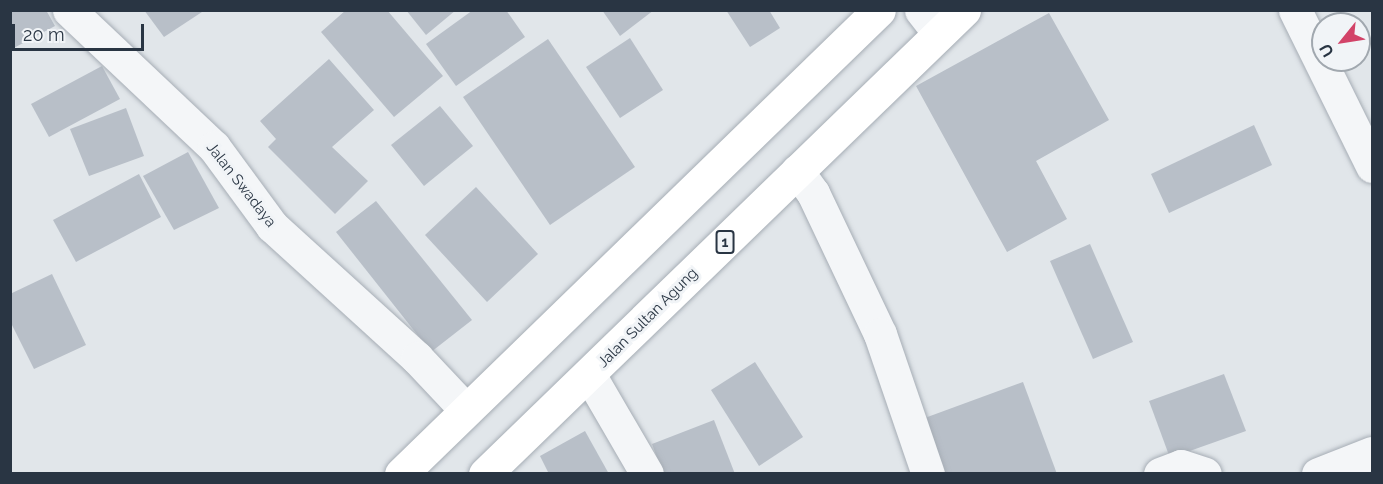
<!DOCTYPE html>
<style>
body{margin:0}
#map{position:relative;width:1383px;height:484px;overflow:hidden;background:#e1e6ea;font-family:Raleway,sans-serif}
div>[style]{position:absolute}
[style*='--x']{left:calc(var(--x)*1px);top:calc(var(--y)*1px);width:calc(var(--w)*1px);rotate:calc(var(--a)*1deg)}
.building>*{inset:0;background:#b8bfc8}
.roads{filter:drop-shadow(0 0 2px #a6adb5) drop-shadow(0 0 2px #a6adb5)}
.minor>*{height:33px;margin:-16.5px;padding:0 16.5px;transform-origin:16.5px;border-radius:16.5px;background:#f4f6f8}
.highway>*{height:33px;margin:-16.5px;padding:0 16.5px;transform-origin:16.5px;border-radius:16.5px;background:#fff}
span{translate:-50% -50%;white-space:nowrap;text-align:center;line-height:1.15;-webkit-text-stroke:6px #f1f4f7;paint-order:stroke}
.shield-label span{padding:2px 4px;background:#f1f4f7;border:2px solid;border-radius:4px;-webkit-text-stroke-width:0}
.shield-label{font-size:14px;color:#293543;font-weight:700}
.street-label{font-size:15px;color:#293543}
.frame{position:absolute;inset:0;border:12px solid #293543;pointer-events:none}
.north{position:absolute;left:1311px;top:12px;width:60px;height:60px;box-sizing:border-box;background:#f1f4f7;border:2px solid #a1a8af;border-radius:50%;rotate:240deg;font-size:16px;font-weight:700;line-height:24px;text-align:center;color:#293543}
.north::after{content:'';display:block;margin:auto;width:21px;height:27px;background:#d24368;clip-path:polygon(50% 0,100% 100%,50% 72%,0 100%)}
.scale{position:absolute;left:12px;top:24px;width:132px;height:27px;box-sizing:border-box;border:3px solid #293543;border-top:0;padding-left:8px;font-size:18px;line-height:21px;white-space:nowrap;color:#293543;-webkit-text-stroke:4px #f1f4f7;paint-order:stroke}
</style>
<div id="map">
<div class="building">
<div style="clip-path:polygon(10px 10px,46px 10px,55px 26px,10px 50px)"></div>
<div style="clip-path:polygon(144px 10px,205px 10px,164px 37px)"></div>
<div style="clip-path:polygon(346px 10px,387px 10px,443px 76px,394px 117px,321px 32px)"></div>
<div style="clip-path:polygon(406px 10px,456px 10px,426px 35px)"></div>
<div style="clip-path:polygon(473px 10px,506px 10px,525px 37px,456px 86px,426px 44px)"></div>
<div style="clip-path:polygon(602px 10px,654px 10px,620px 36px)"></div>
<div style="clip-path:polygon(726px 10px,769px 10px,780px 28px,750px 47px)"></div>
<div style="clip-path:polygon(1049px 13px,1109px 120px,1036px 161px,1067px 219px,1007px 252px,916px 86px)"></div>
<div style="clip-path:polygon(630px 38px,663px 90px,620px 118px,586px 67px)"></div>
<div style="clip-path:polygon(548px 39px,635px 167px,550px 225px,463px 97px)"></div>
<div style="clip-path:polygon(329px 59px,374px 110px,332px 147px,368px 181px,335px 214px,268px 147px,276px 139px,260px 121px)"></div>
<div style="clip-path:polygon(102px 66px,120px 99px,49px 137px,31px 104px)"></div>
<div style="clip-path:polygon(440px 106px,473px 146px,424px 186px,391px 145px)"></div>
<div style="clip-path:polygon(126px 108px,144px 156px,89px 176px,70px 129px)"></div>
<div style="clip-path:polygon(1254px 125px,1272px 165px,1169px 213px,1151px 174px)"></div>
<div style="clip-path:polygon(188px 152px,219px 208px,174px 230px,143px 176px)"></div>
<div style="clip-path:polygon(139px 174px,161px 217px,76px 262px,53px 220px)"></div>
<div style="clip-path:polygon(476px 187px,538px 254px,487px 302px,425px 235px)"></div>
<div style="clip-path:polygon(376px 201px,472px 320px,431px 352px,336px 232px)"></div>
<div style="clip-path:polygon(1090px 244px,1133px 342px,1093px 359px,1050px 261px)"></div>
<div style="clip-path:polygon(52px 274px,86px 345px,34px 369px,10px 321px,10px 294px)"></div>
<div style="clip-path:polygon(755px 362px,803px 437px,759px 466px,711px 390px)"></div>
<div style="clip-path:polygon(1224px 374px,1246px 431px,1170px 458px,1149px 401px)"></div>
<div style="clip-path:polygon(1023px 382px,1057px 474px,942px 474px,922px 419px)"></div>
<div style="clip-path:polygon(714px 420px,735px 474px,663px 474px,652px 444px)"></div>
<div style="clip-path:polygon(585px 431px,609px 474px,549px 474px,540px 456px)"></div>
</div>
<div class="roads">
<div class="minor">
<div style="--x:69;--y:10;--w:199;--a:43.4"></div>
<div style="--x:214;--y:147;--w:98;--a:53.7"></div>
<div style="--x:272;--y:226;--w:196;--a:42.3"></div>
<div style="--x:417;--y:358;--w:70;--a:46.7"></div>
<div style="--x:921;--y:10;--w:28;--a:52"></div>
<div style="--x:1295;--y:10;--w:174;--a:63.7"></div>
<div style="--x:797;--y:171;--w:27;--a:54"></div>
<div style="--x:813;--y:193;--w:156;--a:64.6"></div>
<div style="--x:880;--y:334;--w:148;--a:71.1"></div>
<div style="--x:590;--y:376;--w:113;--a:59.8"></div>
<div style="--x:1160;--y:474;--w:22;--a:-21"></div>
<div style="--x:1181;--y:466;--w:25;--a:18"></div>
<div style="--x:1318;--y:474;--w:58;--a:-21.3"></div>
</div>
<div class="highway">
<div style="--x:401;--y:474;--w:666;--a:-44.15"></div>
<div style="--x:485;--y:474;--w:667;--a:-44.09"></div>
</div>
</div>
<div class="shield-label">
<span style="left:725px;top:242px">1</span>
</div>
<div class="street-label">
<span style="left:241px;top:185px;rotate:52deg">Jalan Swadaya</span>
<span style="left:648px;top:318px;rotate:-45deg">Jalan Sultan Agung</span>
</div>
<div class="frame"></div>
<div class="north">U</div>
<div class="scale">20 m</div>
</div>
